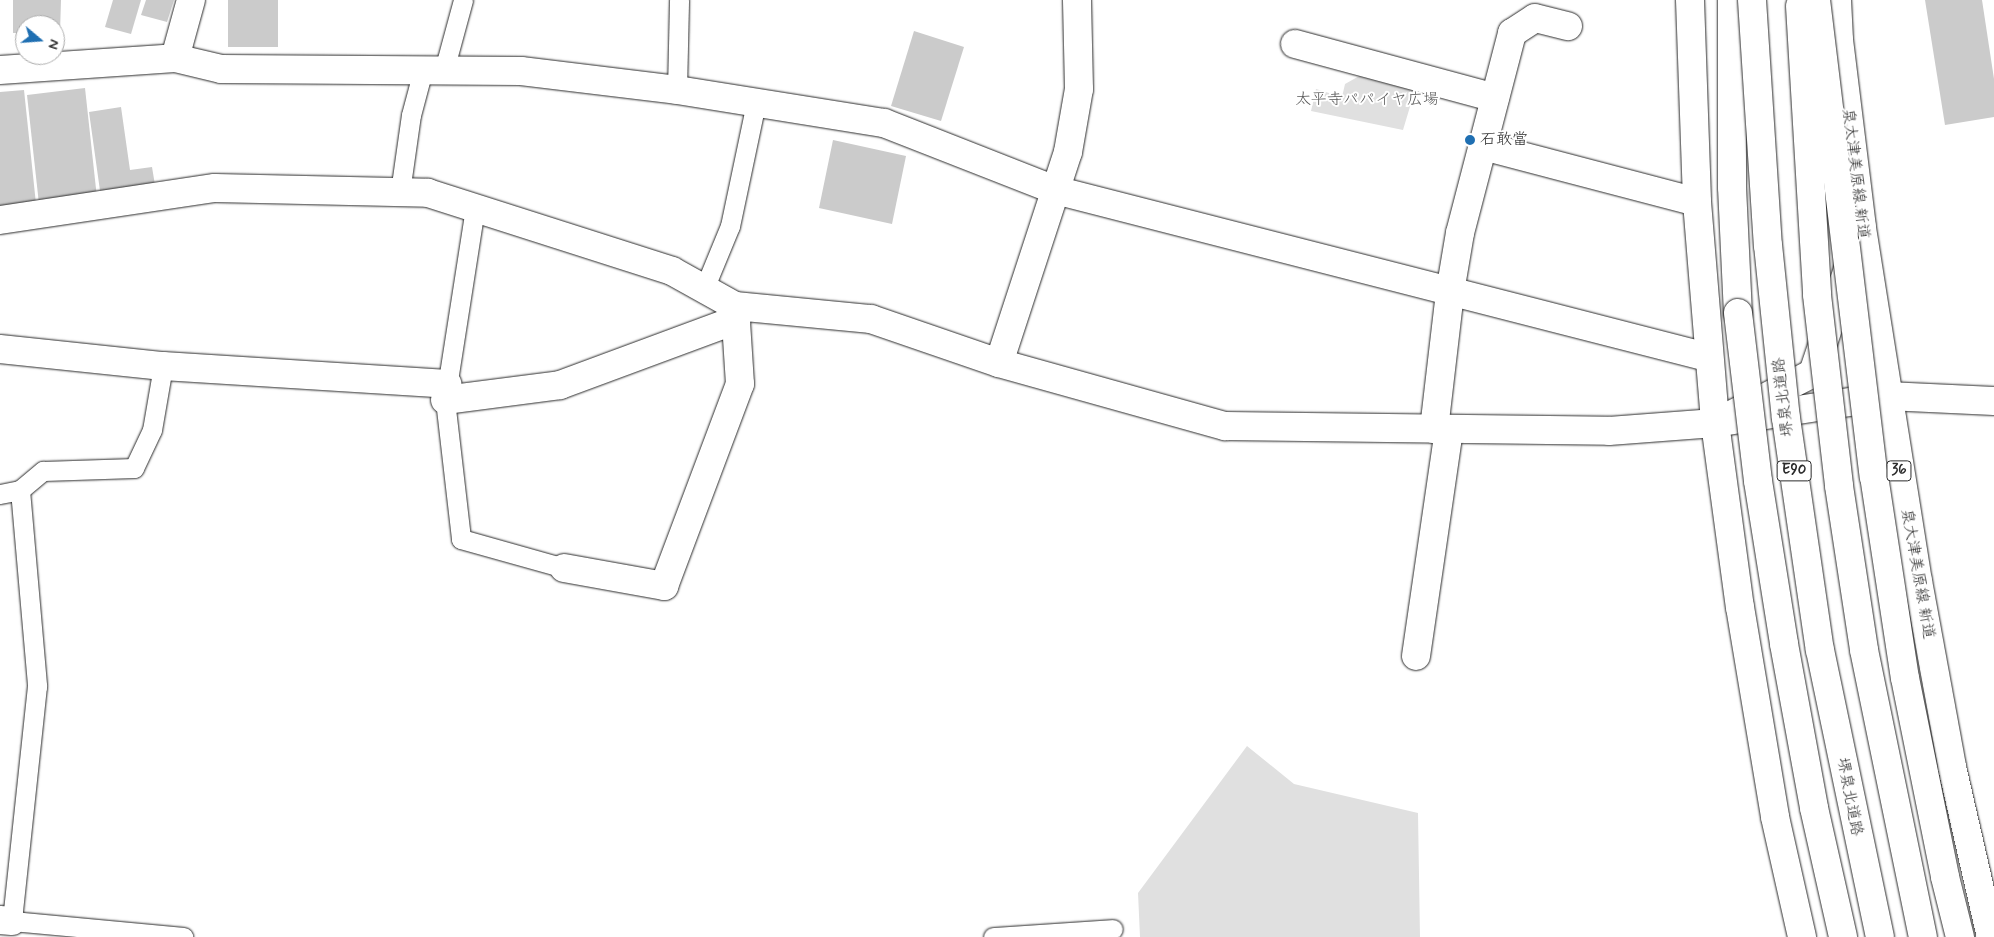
<!DOCTYPE html>
<meta charset="utf-8">
<style>
body{margin:0}
#map{position:relative;width:1994px;height:937px;overflow:hidden;background:#fff;font-family:Mynerve,"Klee One",sans-serif}
div>[style]{position:absolute}
[style*='--x']{left:calc(var(--x)*1px);top:calc(var(--y)*1px);width:calc(var(--w)*1px);rotate:calc(var(--a)*1deg)}
.green>*{inset:0;background:#e0e0e0}
.building>*{inset:0;background:#cbcbcb}
.roads{filter:drop-shadow(0 0 1px #2b2b2b) drop-shadow(0 0 1px #2b2b2b)}
.lane>*{height:19px;margin:-9.5px;padding:0 9.5px;transform-origin:9.5px;border-radius:9.5px;background:#fff}
.street>*{height:28px;margin:-14px;padding:0 14px;transform-origin:14px;border-radius:14px;background:#fff}
.primary>*{height:28px;margin:-14px;padding:0 14px;transform-origin:14px;border-radius:14px;background:#fff}
.highway>*{height:28px;margin:-14px;padding:0 14px;transform-origin:14px;border-radius:14px;background:#fff}
.bridges{filter:drop-shadow(0 0 1px #2b2b2b) drop-shadow(0 0 1px #2b2b2b)}
.highway-bridge>*{height:28px;margin:-14px;padding:0 14px;transform-origin:14px;border-radius:14px;background:#fff}
.dots>*{width:14px;height:14px;translate:-50% -50%;box-sizing:border-box;border:2px solid #fff;border-radius:50%}
span{translate:-50% -50%;white-space:nowrap;text-align:center;line-height:1.15;-webkit-text-stroke:4px #fff;paint-order:stroke}
.shield-label span{padding:1px 4px;background:#fff;border:1px solid;border-radius:4px;-webkit-text-stroke-width:0}
.shield-label{font-size:15px;color:#2b2b2b;font-weight:700}
.park-label{font-size:16px;color:#585858}
.poi-label{font-size:16px;color:#2b2b2b}
.left{translate:0 -50%;text-align:left}
.street-label{font-size:16px;color:#2b2b2b}
.north{position:absolute;left:15px;top:15px;width:50px;height:50px;box-sizing:border-box;background:#fff;border:1px solid #aaa;border-radius:50%;rotate:108deg;font-size:14px;font-weight:700;line-height:20px;text-align:center;color:#2b2b2b}
.north::after{content:'';display:block;margin:auto;width:18px;height:22px;background:#1f6fb2;clip-path:polygon(50% 0,100% 100%,50% 72%,0 100%)}
</style>
<div id="map">
<div class="green">
<div style="clip-path:polygon(1361px 75px,1415px 90px,1403px 130px,1311px 111px,1316px 89px,1342px 97px,1345px 84px)"></div>
<div style="clip-path:polygon(1247px 746px,1294px 784px,1418px 813px,1420px 937px,1140px 937px,1138px 893px)"></div>
</div>
<div class="building">
<div style="clip-path:polygon(13px 0,61px 0,60px 33px,55px 33px,55px 25px,25px 25px,25px 33px,13px 33px)"></div>
<div style="clip-path:polygon(113px 0,141px 0,131px 34px,105px 27px)"></div>
<div style="clip-path:polygon(146px 0,174px 0,167px 22px,141px 15px)"></div>
<div style="clip-path:polygon(228px 0,278px 0,278px 47px,228px 47px)"></div>
<div style="clip-path:polygon(1925px 0,1982px 0,1994px 79px,1994px 117px,1945px 125px)"></div>
<div style="clip-path:polygon(914px 31px,964px 47px,941px 121px,891px 106px)"></div>
<div style="clip-path:polygon(85px 88px,97px 198px,39px 204px,27px 95px)"></div>
<div style="clip-path:polygon(24px 90px,36px 204px,0 208px,0 92px)"></div>
<div style="clip-path:polygon(121px 107px,130px 170px,152px 167px,156px 191px,101px 198px,89px 112px)"></div>
<div style="clip-path:polygon(833px 140px,906px 156px,892px 224px,819px 208px)"></div>
</div>
<div class="roads">
<div class="lane">
<div style="--x:444;--y:70;--w:73;--a:-74.8"></div>
<div style="--x:677;--y:90;--w:90;--a:-88.7"></div>
<div style="--x:400;--y:192;--w:78;--a:-81.9"></div>
<div style="--x:411;--y:115;--w:47;--a:-75.1"></div>
<div style="--x:475;--y:208;--w:194;--a:98.9"></div>
<div style="--x:445;--y:400;--w:140;--a:83.4"></div>
<div style="--x:461;--y:539;--w:107;--a:15.7"></div>
<div style="--x:704;--y:289;--w:68;--a:-67.6"></div>
<div style="--x:730;--y:226;--w:126;--a:-78.1"></div>
<div style="--x:20;--y:490;--w:197;--a:85"></div>
<div style="--x:37;--y:686;--w:236;--a:96.1"></div>
<div style="--x:12;--y:921;--w:172;--a:5.3"></div>
<div style="--x:0;--y:494;--w:20;--a:-11"></div>
<div style="--x:20;--y:490;--w:30;--a:-40"></div>
<div style="--x:43;--y:471;--w:91;--a:-1.9"></div>
<div style="--x:134;--y:468;--w:42;--a:-64.7"></div>
<div style="--x:152;--y:430;--w:65;--a:-80.2"></div>
<div style="--x:993;--y:937;--w:120;--a:-3.8"></div>
</div>
<div class="street">
<div style="--x:1295;--y:44;--w:207;--a:15.1"></div>
<div style="--x:175;--y:58;--w:60;--a:-74.6"></div>
<div style="--x:0;--y:70;--w:175;--a:-3.9"></div>
<div style="--x:175;--y:58;--w:47;--a:13.4"></div>
<div style="--x:221;--y:69;--w:300;--a:0.4"></div>
<div style="--x:521;--y:71;--w:157;--a:6.9"></div>
<div style="--x:677;--y:90;--w:210;--a:9.1"></div>
<div style="--x:884;--y:123;--w:184;--a:21.4"></div>
<div style="--x:1055;--y:190;--w:673;--a:14.37"></div>
<div style="--x:1483;--y:146;--w:221;--a:14.7"></div>
<div style="--x:0;--y:220;--w:217;--a:-8.5"></div>
<div style="--x:215;--y:188;--w:213;--a:1.3"></div>
<div style="--x:428;--y:193;--w:256;--a:17.7"></div>
<div style="--x:672;--y:271;--w:72;--a:29.1"></div>
<div style="--x:735;--y:306;--w:137;--a:5.5"></div>
<div style="--x:871;--y:319;--w:135;--a:19"></div>
<div style="--x:999;--y:363;--w:235;--a:15.6"></div>
<div style="--x:1225;--y:426;--w:384;--a:0.7"></div>
<div style="--x:1609;--y:431;--w:106;--a:-4.3"></div>
<div style="--x:1715;--y:423;--w:174;--a:-8.9"></div>
<div style="--x:1887;--y:396;--w:107;--a:2.7"></div>
<div style="--x:0;--y:349;--w:164;--a:6"></div>
<div style="--x:163;--y:366;--w:285;--a:3.6"></div>
<div style="--x:999;--y:363;--w:222;--a:-71.9"></div>
<div style="--x:1068;--y:152;--w:64;--a:-80.1"></div>
<div style="--x:1079;--y:89;--w:89;--a:-91.3"></div>
<div style="--x:445;--y:400;--w:116;--a:-7.4"></div>
<div style="--x:560;--y:385;--w:188;--a:-20.3"></div>
<div style="--x:1434;--y:429;--w:138;--a:-83.3"></div>
<div style="--x:1450;--y:292;--w:60;--a:-80.4"></div>
<div style="--x:1460;--y:233;--w:207;--a:-75.4"></div>
<div style="--x:1512;--y:33;--w:27;--a:-33"></div>
<div style="--x:1535;--y:18;--w:34;--a:14"></div>
<div style="--x:564;--y:568;--w:102;--a:10.2"></div>
<div style="--x:664;--y:586;--w:216;--a:-69.4"></div>
<div style="--x:740;--y:384;--w:78;--a:-93.7"></div>
<div style="--x:1416;--y:656;--w:228;--a:-81.7"></div>
<div style="--x:0;--y:920;--w:12;--a:5"></div>
</div>
<div class="primary">
<div style="--x:1690;--y:0;--w:202;--a:88"></div>
<div style="--x:1697;--y:202;--w:222;--a:85.3"></div>
<div style="--x:1715;--y:423;--w:186;--a:82.3"></div>
<div style="--x:1740;--y:607;--w:213;--a:80.5"></div>
<div style="--x:1775;--y:817;--w:123;--a:77.3"></div>
<div style="--x:1837;--y:0;--w:40;--a:87.1"></div>
<div style="--x:1839;--y:40;--w:189;--a:83"></div>
<div style="--x:1862;--y:228;--w:357;--a:81"></div>
<div style="--x:1918;--y:581;--w:189;--a:79.6"></div>
<div style="--x:1952;--y:767;--w:174;--a:77.1"></div>
<div style="--x:1715;--y:423;--w:110;--a:-27"></div>
<div style="--x:1813;--y:373;--w:116;--a:-71.4"></div>
</div>
<div class="highway">
<div style="--x:1732;--y:0;--w:187;--a:90"></div>
<div style="--x:1732;--y:187;--w:126;--a:87.3"></div>
</div>
</div>
<div class="bridges">
<div class="highway-bridge">
<div style="--x:1752;--y:0;--w:246;--a:86.3"></div>
<div style="--x:1768;--y:245;--w:174;--a:84.1"></div>
<div style="--x:1786;--y:418;--w:234;--a:81.7"></div>
<div style="--x:1820;--y:650;--w:293;--a:78.2"></div>
<div style="--x:1816;--y:0;--w:480;--a:83.1"></div>
<div style="--x:1874;--y:476;--w:204;--a:81.3"></div>
<div style="--x:1905;--y:678;--w:203;--a:78.6"></div>
<div style="--x:1945;--y:877;--w:62;--a:76"></div>
<div style="--x:1800;--y:6;--w:289;--a:86.6"></div>
<div style="--x:1817;--y:295;--w:192;--a:83.4"></div>
<div style="--x:1839;--y:486;--w:166;--a:81.3"></div>
<div style="--x:1864;--y:650;--w:293;--a:78.4"></div>
<div style="--x:1738;--y:313;--w:169;--a:83.2"></div>
<div style="--x:1758;--y:481;--w:165;--a:80.9"></div>
<div style="--x:1784;--y:644;--w:167;--a:79.6"></div>
<div style="--x:1814;--y:808;--w:132;--a:77.3"></div>
</div>
</div>
<div class="dots">
<div style="left:1470px;top:140px;background:#1f6fb2"></div>
</div>
<div class="shield-label">
<span style="left:1794px;top:471px">E90</span>
<span style="left:1899px;top:471px">36</span>
</div>
<div class="park-label">
<span style="left:1367px;top:100px">太平寺パパイヤ広場</span>
</div>
<div class="poi-label">
<span class="left" style="left:1480px;top:140px">石敢當</span>
</div>
<div class="street-label">
<span style="left:1855px;top:174px;rotate:83deg">泉大津美原線 新道</span>
<span style="left:1784px;top:397px;rotate:-97deg">堺泉北道路</span>
<span style="left:1917px;top:574px;rotate:80deg">泉大津美原線 新道</span>
<span style="left:1849px;top:797px;rotate:79deg">堺泉北道路</span>
</div>
<div class="north">N</div>
</div>
